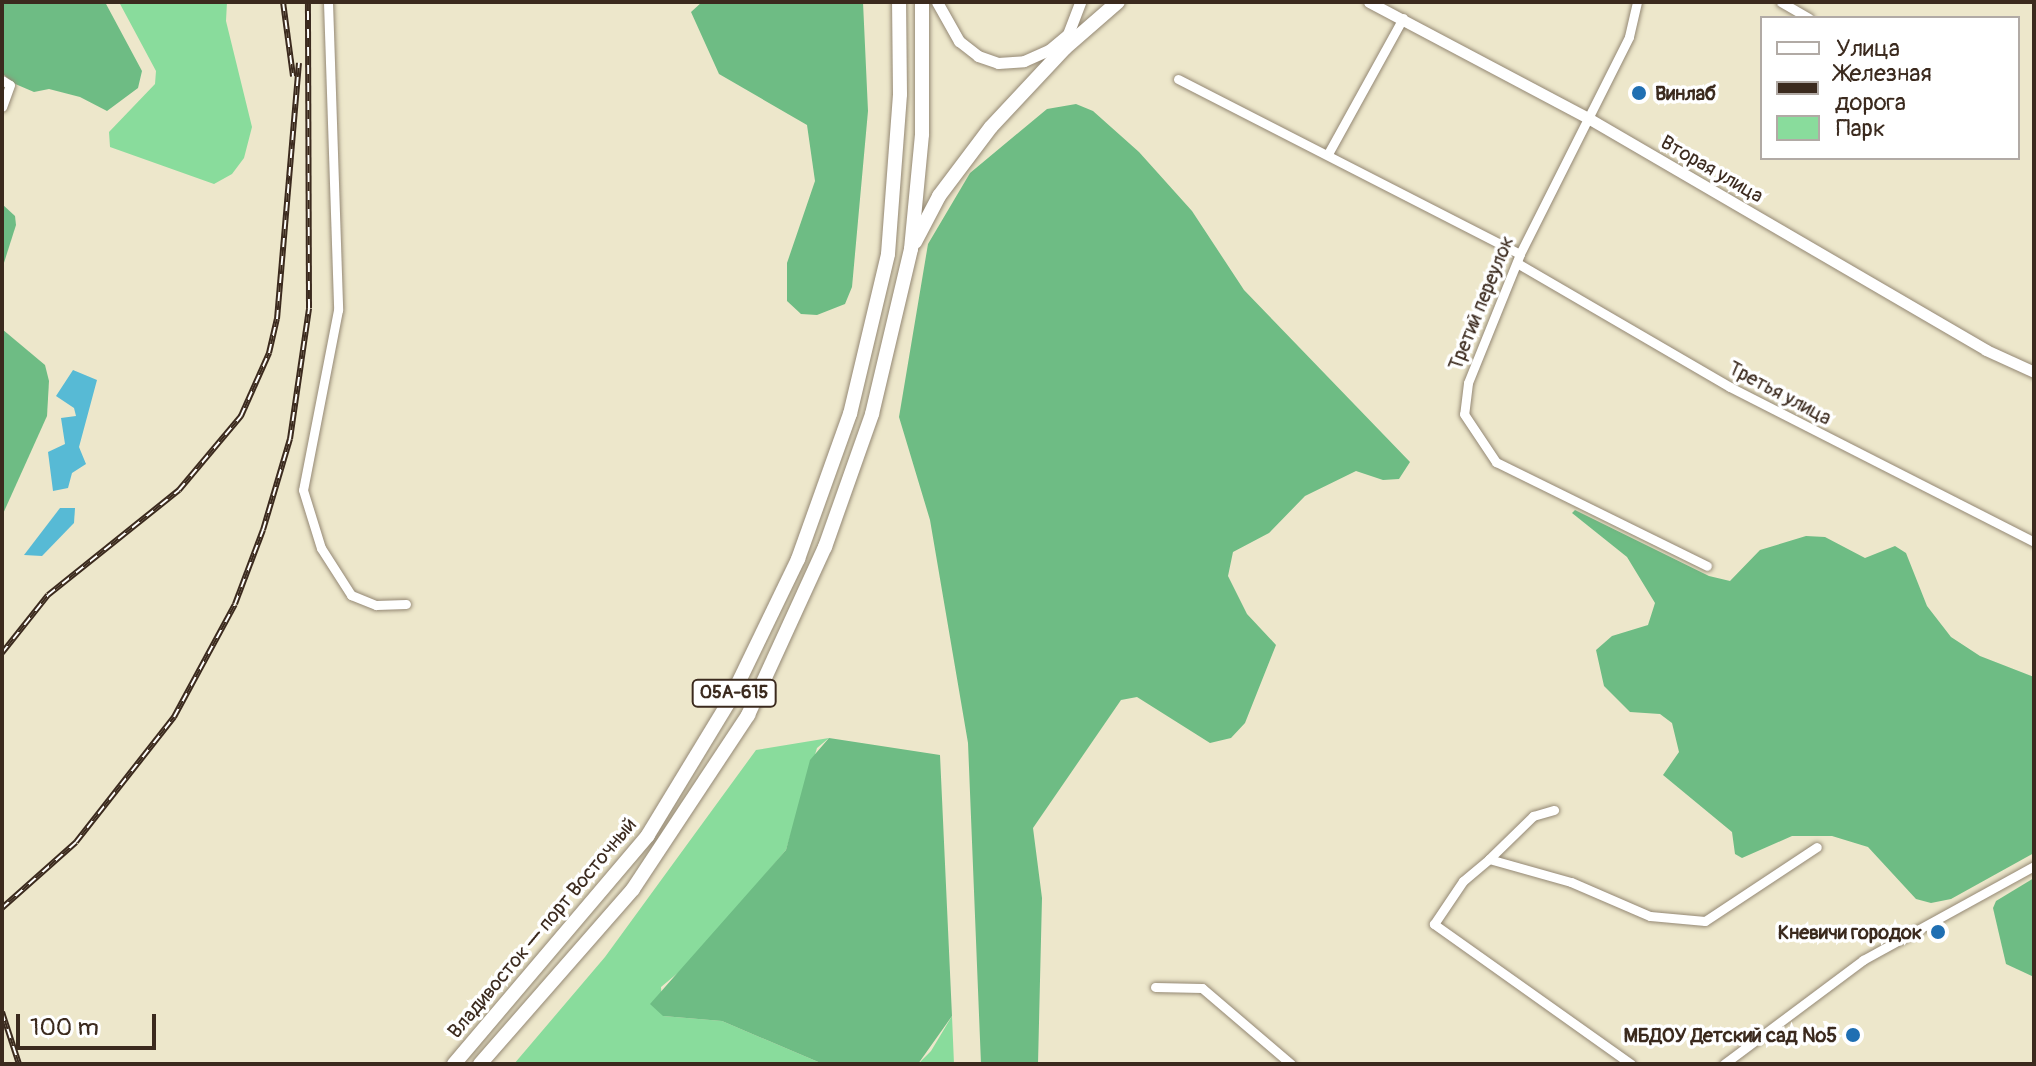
<!DOCTYPE html>
<meta charset="utf-8">
<style>
body{margin:0}
#map{position:relative;width:2036px;height:1066px;overflow:hidden;background:#ede7cb;font-family:Pangolin,sans-serif}
div>[style]{position:absolute}
[style*='--x']{left:calc(var(--x)*1px);top:calc(var(--y)*1px);width:calc(var(--w)*1px);rotate:calc(var(--a)*1deg)}
.green>*{inset:0;background:#89dc9c}
.forest>*{inset:0;background:#6ebc84}
.water>*{inset:0;background:#57bad5}
.roads{filter:drop-shadow(0 0 2px #948874) drop-shadow(0 0 2px #948874)}
.minor>*{height:9px;margin:-4.5px;padding:0 4.5px;transform-origin:4.5px;border-radius:4.5px;background:#fff}
.major>*{height:11px;margin:-5.5px;padding:0 5.5px;transform-origin:5.5px;border-radius:5.5px;background:#fff}
.highway>*{height:14px;margin:-7px;padding:0 7px;transform-origin:7px;border-radius:7px;background:#fff}
.rail>*{height:6px;margin-top:-3px;transform-origin:0;background:repeating-linear-gradient(90deg,#fff 0 9px,#3b2a1e 0 18px);box-sizing:border-box;border-block:2px solid #3b2a1e}
.dots>*{width:22px;height:22px;translate:-50% -50%;box-sizing:border-box;border:4px solid #fff;border-radius:50%}
span{translate:-50% -50%;white-space:nowrap;text-align:center;line-height:1.15;-webkit-text-stroke:7px #fff;paint-order:stroke}
.shield-label span{padding:2px 6px;background:#fff;border:2px solid;border-radius:6px;-webkit-text-stroke-width:0}
.shield-label{font-size:18px;color:#3b2a1e;font-weight:700}
.poi-label{font-size:20px;color:#3b2a1e;font-weight:700}
.left{translate:0 -50%;text-align:left}
.right{translate:-100% -50%;text-align:right}
.street-label{font-size:20px;color:#3b2a1e}
.frame{position:absolute;inset:0;border:4px solid #3b2a1e;pointer-events:none}
.legend{position:absolute;left:1760px;top:16px;width:260px;height:144px;box-sizing:border-box;background:#fff;border:2px solid #b1aaa5;margin:0;padding:10px 14px;list-style:none;font-size:24px;color:#3b2a1e}
.legend li{display:flex;align-items:center;gap:16px;height:40px}
.legend b{width:40px;border:2px solid #b1aaa5}
.scale{position:absolute;left:16px;top:1014px;width:140px;height:36px;box-sizing:border-box;border:4px solid #3b2a1e;border-top:0;padding-left:10px;font-size:24px;line-height:28px;white-space:nowrap;color:#3b2a1e;-webkit-text-stroke:6px #fff;paint-order:stroke}
</style>
<div id="map">
<div class="green">
<div style="clip-path:polygon(119px 2px,227px 2px,226px 21px,252px 127px,244px 158px,232px 174px,214px 184px,110px 147px,109px 132px,155px 84px,156px 71px)"></div>
<div style="clip-path:polygon(829px 738px,817px 748px,786px 850px,691px 962px,661px 987px,663px 1016px,722px 1021px,823px 1064px,514px 1064px,605px 957px,756px 750px)"></div>
<div style="clip-path:polygon(952px 1016px,954px 1064px,918px 1064px,931px 1051px)"></div>
</div>
<div class="forest">
<div style="clip-path:polygon(2px 2px,105px 2px,142px 71px,138px 88px,107px 111px,80px 97px,49px 89px,34px 92px,13px 83px,2px 73px)"></div>
<div style="clip-path:polygon(702px 2px,863px 2px,868px 111px,852px 287px,845px 304px,817px 315px,801px 314px,787px 301px,787px 263px,815px 181px,807px 125px,719px 74px,691px 12px)"></div>
<div style="clip-path:polygon(1076px 104px,1093px 111px,1139px 152px,1192px 211px,1244px 290px,1410px 462px,1399px 479px,1383px 480px,1356px 471px,1305px 496px,1269px 533px,1233px 552px,1228px 576px,1247px 614px,1276px 645px,1245px 723px,1231px 738px,1210px 743px,1137px 697px,1121px 700px,1033px 828px,1042px 898px,1038px 1064px,981px 1064px,968px 743px,930px 520px,899px 417px,928px 244px,970px 173px,1047px 109px)"></div>
<div style="clip-path:polygon(2px 204px,15px 216px,16px 225px,2px 269px)"></div>
<div style="clip-path:polygon(2px 329px,45px 365px,49px 381px,47px 416px,2px 516px)"></div>
<div style="clip-path:polygon(1575px 510px,1709px 576px,1730px 581px,1760px 550px,1806px 536px,1825px 537px,1865px 558px,1895px 546px,1906px 553px,1927px 606px,1951px 637px,1980px 656px,2034px 677px,2034px 853px,1951px 899px,1931px 903px,1916px 899px,1868px 847px,1832px 836px,1792px 836px,1742px 858px,1735px 854px,1732px 832px,1663px 775px,1679px 752px,1672px 723px,1660px 714px,1630px 712px,1604px 686px,1596px 650px,1612px 636px,1648px 625px,1655px 603px,1627px 557px,1572px 513px)"></div>
<div style="clip-path:polygon(829px 738px,940px 755px,952px 1016px,918px 1064px,823px 1064px,722px 1021px,663px 1016px,650px 1004px,786px 850px,810px 760px)"></div>
<div style="clip-path:polygon(2034px 878px,2034px 977px,2006px 964px,1993px 908px,1996px 901px)"></div>
</div>
<div class="water">
<div style="clip-path:polygon(73px 370px,97px 380px,79px 447px,86px 464px,72px 473px,68px 488px,53px 491px,48px 452px,65px 444px,61px 418px,76px 416px,74px 408px,56px 396px)"></div>
<div style="clip-path:polygon(60px 508px,75px 508px,74px 523px,42px 556px,24px 555px)"></div>
</div>
<div class="roads">
<div class="minor">
<div style="--x:328;--y:2;--w:308;--a:88.1"></div>
<div style="--x:338;--y:310;--w:183;--a:101"></div>
<div style="--x:303;--y:490;--w:61;--a:72.8"></div>
<div style="--x:321;--y:548;--w:56;--a:57.4"></div>
<div style="--x:351;--y:595;--w:27;--a:22"></div>
<div style="--x:376;--y:605;--w:30;--a:-2"></div>
<div style="--x:1637;--y:2;--w:36;--a:103"></div>
<div style="--x:1629;--y:37;--w:243;--a:116.7"></div>
<div style="--x:1520;--y:254;--w:139;--a:112"></div>
<div style="--x:1468;--y:383;--w:31;--a:97"></div>
<div style="--x:1464;--y:414;--w:58;--a:56.3"></div>
<div style="--x:1496;--y:462;--w:235;--a:26.2"></div>
<div style="--x:1781;--y:2;--w:32;--a:30"></div>
<div style="--x:1178;--y:79;--w:384;--a:27.1"></div>
<div style="--x:2;--y:80;--w:9;--a:32"></div>
<div style="--x:10;--y:85;--w:23;--a:110"></div>
<div style="--x:1329;--y:152;--w:153;--a:-61.1"></div>
<div style="--x:1517;--y:263;--w:246;--a:30.2"></div>
<div style="--x:1730;--y:387;--w:341;--a:27"></div>
<div style="--x:1489;--y:859;--w:62;--a:-44.3"></div>
<div style="--x:1533;--y:816;--w:22;--a:-16"></div>
<div style="--x:1155;--y:987;--w:47;--a:1.2"></div>
<div style="--x:1202;--y:988;--w:117;--a:40.5"></div>
<div style="--x:1631;--y:1064;--w:242;--a:-144.6"></div>
<div style="--x:1434;--y:924;--w:52;--a:-56"></div>
<div style="--x:1463;--y:881;--w:34;--a:-40"></div>
<div style="--x:1489;--y:859;--w:85;--a:15.7"></div>
<div style="--x:1571;--y:882;--w:86;--a:23.3"></div>
<div style="--x:1650;--y:916;--w:55;--a:5.2"></div>
<div style="--x:1705;--y:921;--w:134;--a:-33.5"></div>
<div style="--x:1724;--y:1064;--w:174;--a:-36.8"></div>
<div style="--x:1863;--y:960;--w:195;--a:-28.8"></div>
</div>
<div class="major">
<div style="--x:937;--y:2;--w:45;--a:60.6"></div>
<div style="--x:959;--y:41;--w:24;--a:38"></div>
<div style="--x:978;--y:56;--w:21;--a:19"></div>
<div style="--x:998;--y:63;--w:26;--a:-4"></div>
<div style="--x:1024;--y:61;--w:27;--a:-24"></div>
<div style="--x:1049;--y:50;--w:25;--a:-40"></div>
<div style="--x:1068;--y:34;--w:34;--a:-69"></div>
<div style="--x:1369;--y:2;--w:248;--a:27.9"></div>
<div style="--x:1588;--y:118;--w:461;--a:30.2"></div>
<div style="--x:1986;--y:350;--w:53;--a:24.6"></div>
</div>
<div class="highway">
<div style="--x:915;--y:242;--w:52;--a:-62.4"></div>
<div style="--x:939;--y:196;--w:86;--a:-53"></div>
<div style="--x:991;--y:127;--w:108;--a:-46.9"></div>
<div style="--x:1065;--y:48;--w:70;--a:-41"></div>
<div style="--x:454;--y:1064;--w:300;--a:-49.7"></div>
<div style="--x:648;--y:835;--w:156;--a:-58.7"></div>
<div style="--x:729;--y:702;--w:159;--a:-64.2"></div>
<div style="--x:798;--y:559;--w:154;--a:-70.3"></div>
<div style="--x:850;--y:414;--w:164;--a:-76.6"></div>
<div style="--x:888;--y:254;--w:160;--a:-85.7"></div>
<div style="--x:900;--y:94;--w:92;--a:-90.6"></div>
<div style="--x:480;--y:1064;--w:232;--a:-48.8"></div>
<div style="--x:633;--y:889;--w:209;--a:-56.5"></div>
<div style="--x:748;--y:715;--w:185;--a:-65.4"></div>
<div style="--x:825;--y:547;--w:141;--a:-70.5"></div>
<div style="--x:872;--y:414;--w:170;--a:-76.7"></div>
<div style="--x:911;--y:249;--w:116;--a:-84.5"></div>
<div style="--x:922;--y:134;--w:132;--a:-90"></div>
</div>
</div>
<div class="rail">
<div style="--x:283;--y:2;--w:75;--a:82.3"></div>
<div style="--x:2;--y:653;--w:74;--a:-51.6"></div>
<div style="--x:48;--y:595;--w:168;--a:-38.7"></div>
<div style="--x:179;--y:490;--w:97;--a:-50"></div>
<div style="--x:241;--y:416;--w:69;--a:-66"></div>
<div style="--x:269;--y:353;--w:35;--a:-77"></div>
<div style="--x:277;--y:319;--w:257;--a:-85.1"></div>
<div style="--x:2;--y:908;--w:99;--a:-41.7"></div>
<div style="--x:76;--y:842;--w:159;--a:-51.9"></div>
<div style="--x:174;--y:717;--w:128;--a:-61.6"></div>
<div style="--x:235;--y:604;--w:79;--a:-69.3"></div>
<div style="--x:263;--y:530;--w:95;--a:-73.5"></div>
<div style="--x:290;--y:439;--w:132;--a:-81.7"></div>
<div style="--x:309;--y:308;--w:306;--a:-90.2"></div>
<div style="--x:2;--y:1012;--w:55;--a:71.9"></div>
</div>
<div class="dots">
<div style="left:1639px;top:93px;background:#1f6fb2"></div>
<div style="left:1938px;top:932px;background:#1f6fb2"></div>
<div style="left:1853px;top:1035px;background:#1f6fb2"></div>
</div>
<div class="shield-label">
<span style="left:734px;top:693px">05А-615</span>
</div>
<div class="poi-label">
<span class="left" style="left:1655px;top:93px">Винлаб</span>
<span class="right" style="left:1922px;top:932px">Кневичи городок</span>
<span class="right" style="left:1837px;top:1035px">МБДОУ Детский сад №5</span>
</div>
<div class="street-label">
<span style="left:1712px;top:169px;rotate:30deg">Вторая улица</span>
<span style="left:1481px;top:303px;rotate:-68deg">Третий переулок</span>
<span style="left:1780px;top:393px;rotate:28deg">Третья улица</span>
<span style="left:542px;top:928px;rotate:-50deg">Владивосток — порт Восточный</span>
</div>
<div class="frame"></div>
<ul class="legend">
<li><b style="height:10px;background:#fff"></b>Улица</li>
<li><b style="height:10px;background:#3b2a1e"></b>Железная дорога</li>
<li><b style="height:22px;background:#89dc9c"></b>Парк</li>
</ul>
<div class="scale">100 m</div>
</div>
